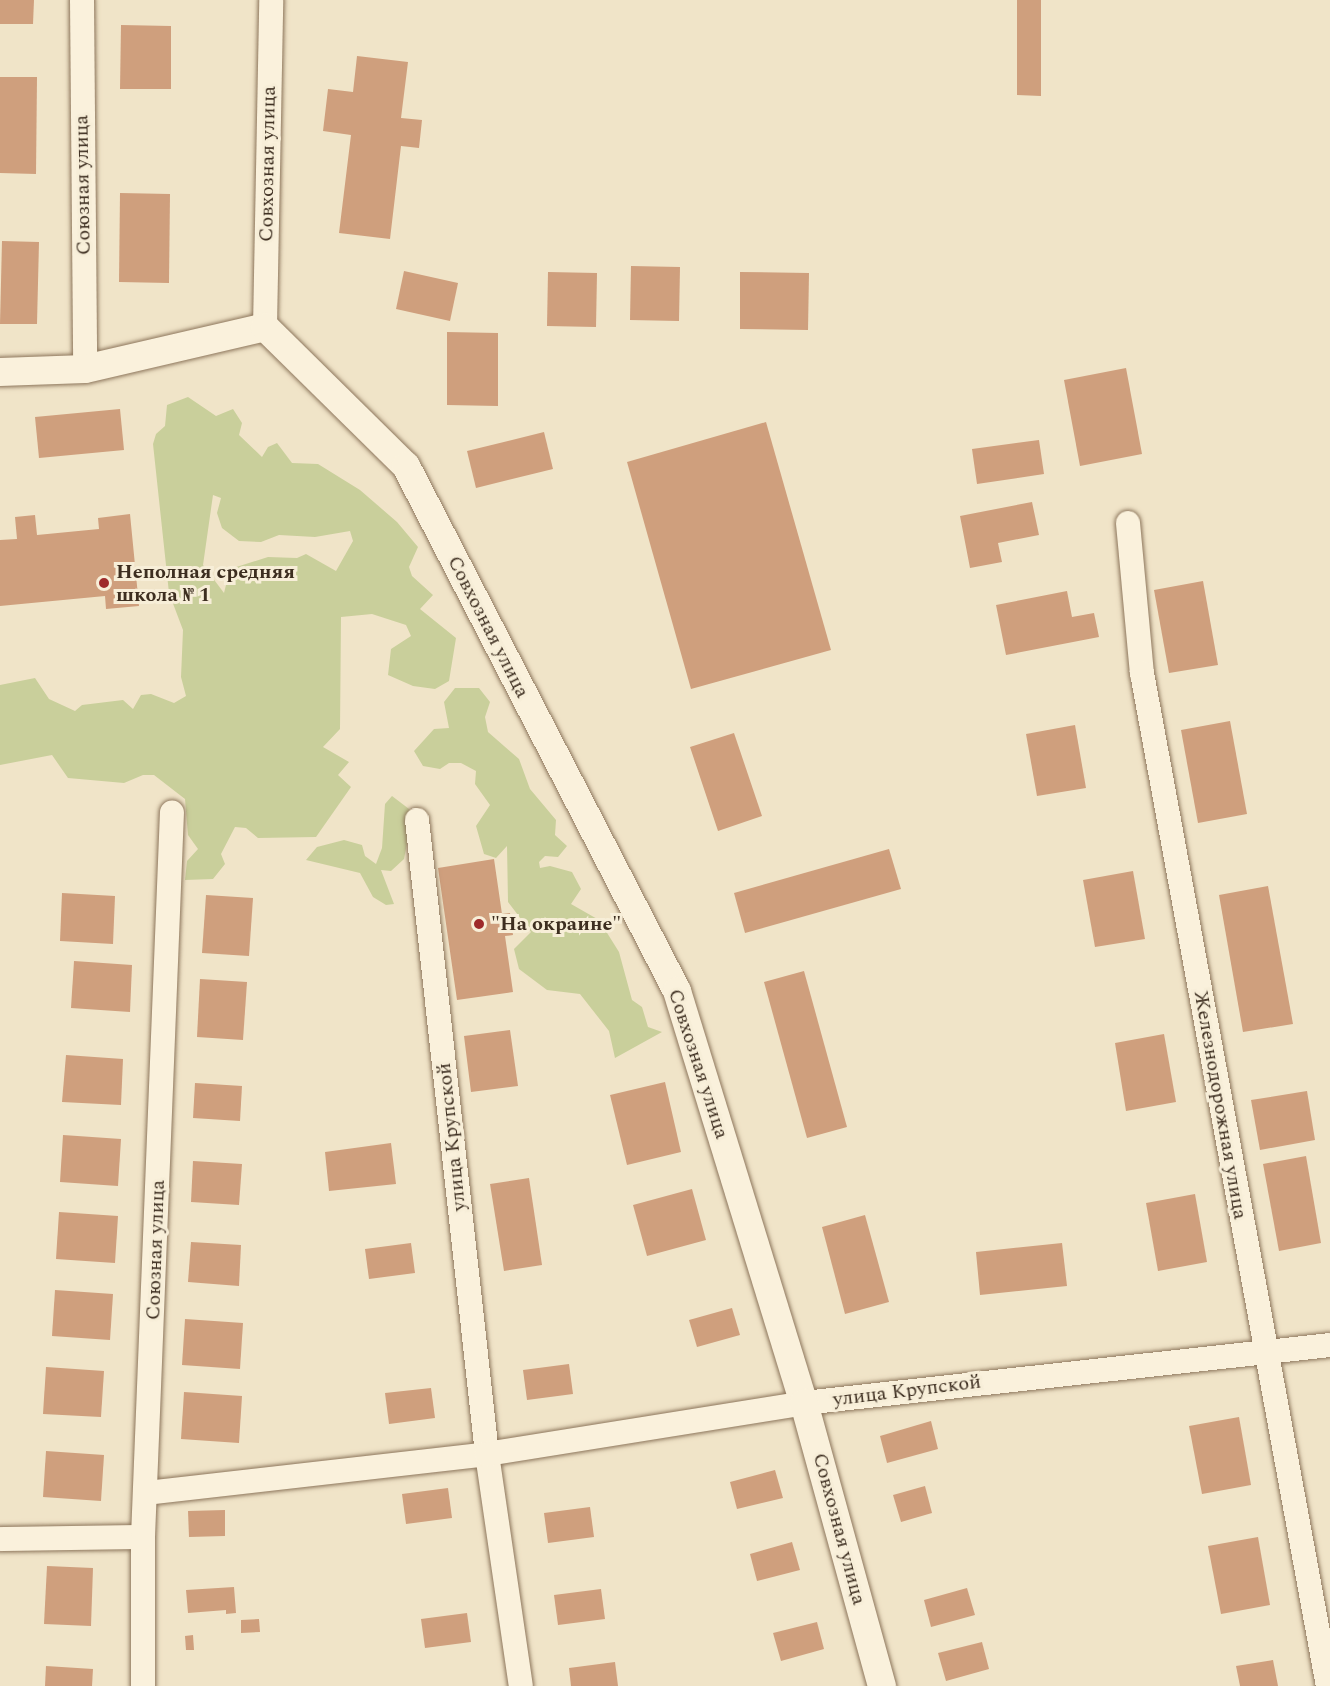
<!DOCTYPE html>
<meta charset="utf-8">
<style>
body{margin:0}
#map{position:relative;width:1330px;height:1686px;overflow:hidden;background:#f0e4c8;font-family:Spectral,serif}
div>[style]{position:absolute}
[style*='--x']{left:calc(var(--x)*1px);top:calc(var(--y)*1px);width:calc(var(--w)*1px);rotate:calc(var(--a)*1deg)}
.green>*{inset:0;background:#c9cf9b}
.building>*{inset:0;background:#cf9f7d}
.roads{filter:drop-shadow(0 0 2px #8d765c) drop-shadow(0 0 2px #8d765c)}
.minor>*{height:24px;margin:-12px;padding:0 12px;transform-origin:12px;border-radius:12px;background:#faf1dc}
.tertiary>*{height:28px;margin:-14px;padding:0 14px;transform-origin:14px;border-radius:14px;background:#faf1dc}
.dots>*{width:16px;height:16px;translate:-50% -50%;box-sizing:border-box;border:3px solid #f7eed8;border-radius:50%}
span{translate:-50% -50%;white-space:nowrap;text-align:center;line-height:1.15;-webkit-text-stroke:6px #f7eed8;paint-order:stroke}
.street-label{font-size:20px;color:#3d2e20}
.poi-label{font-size:20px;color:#3d2e20;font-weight:700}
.left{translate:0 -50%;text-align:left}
</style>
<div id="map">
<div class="green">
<div style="clip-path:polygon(evenodd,188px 397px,216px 416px,233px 409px,242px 423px,239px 435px,262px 457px,268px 447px,277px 443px,292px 463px,318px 464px,360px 490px,397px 522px,418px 547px,409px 567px,412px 576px,433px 595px,420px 609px,456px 638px,449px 681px,435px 689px,413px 686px,388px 675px,391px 649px,411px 636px,406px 625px,372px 614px,341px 617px,340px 729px,323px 747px,349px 762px,338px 775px,351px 787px,316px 837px,258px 838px,246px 828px,235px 827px,221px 854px,225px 864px,213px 879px,185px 880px,187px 861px,198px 849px,188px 835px,185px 799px,154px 775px,143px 775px,124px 783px,68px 778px,52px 755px,0 765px,0 685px,35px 678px,49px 699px,75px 711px,82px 705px,123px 700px,133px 709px,141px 695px,151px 694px,174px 703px,186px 696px,181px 677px,183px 630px,169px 593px,153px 444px,156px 434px,165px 426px,167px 405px,188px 397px,213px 495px,221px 498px,217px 513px,222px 528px,239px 541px,261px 542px,279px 535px,315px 537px,350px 531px,353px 541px,336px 571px,306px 554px,297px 558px,268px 557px,230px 569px,224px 593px,203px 565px,213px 495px)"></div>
<div style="clip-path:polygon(455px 688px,479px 688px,490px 702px,485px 717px,488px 732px,519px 759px,530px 789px,556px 820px,555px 835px,567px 846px,558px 857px,545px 856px,539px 862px,540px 868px,550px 866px,572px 872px,581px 889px,571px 904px,599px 920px,619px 952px,632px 1000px,642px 1007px,648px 1027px,662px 1032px,615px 1058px,609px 1031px,580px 994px,547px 990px,519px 969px,514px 949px,531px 932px,508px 902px,507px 846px,496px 858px,484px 854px,476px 826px,490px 805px,475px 784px,476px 771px,461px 763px,449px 763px,440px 769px,423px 766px,414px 751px,434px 729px,449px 728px,444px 702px)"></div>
<div style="clip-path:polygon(392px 796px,413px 812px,404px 859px,391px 871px,381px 870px,394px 904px,386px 905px,373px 897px,360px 873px,306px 860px,317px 847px,344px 840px,362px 845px,365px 856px,376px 864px,382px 848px,385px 804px)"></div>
</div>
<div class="building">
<div style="clip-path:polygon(0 0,34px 0,33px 24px,0 24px)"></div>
<div style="clip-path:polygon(1017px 0,1041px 0,1041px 96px,1017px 95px)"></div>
<div style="clip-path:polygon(121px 25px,171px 26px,171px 89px,120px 89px)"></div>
<div style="clip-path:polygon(357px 56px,408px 62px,401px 118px,422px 120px,419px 148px,401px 146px,390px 239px,339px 233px,351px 135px,323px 131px,328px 89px,353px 92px)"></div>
<div style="clip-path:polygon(0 77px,37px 77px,36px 174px,0 173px)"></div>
<div style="clip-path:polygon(120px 193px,170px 194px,169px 283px,119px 282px)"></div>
<div style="clip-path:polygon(2px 241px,39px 242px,37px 324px,0 324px)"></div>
<div style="clip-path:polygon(631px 266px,680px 267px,679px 321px,630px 320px)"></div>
<div style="clip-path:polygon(404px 271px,458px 283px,450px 321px,396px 309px)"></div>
<div style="clip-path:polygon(548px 272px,597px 273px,596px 327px,547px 326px)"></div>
<div style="clip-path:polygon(740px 272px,809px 273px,808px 330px,740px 329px)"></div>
<div style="clip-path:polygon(447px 332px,498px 333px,498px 406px,447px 405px)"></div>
<div style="clip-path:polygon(1126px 368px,1142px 454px,1080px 466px,1064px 380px)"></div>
<div style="clip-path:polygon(120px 409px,124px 450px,39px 458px,35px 417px)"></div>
<div style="clip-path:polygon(766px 422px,831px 650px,691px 689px,627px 462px)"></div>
<div style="clip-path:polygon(544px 432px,553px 469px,476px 488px,467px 451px)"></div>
<div style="clip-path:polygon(1039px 440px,1044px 474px,977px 484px,972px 449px)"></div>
<div style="clip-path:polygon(1032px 502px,1039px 535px,998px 543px,1002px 562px,970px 568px,960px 516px)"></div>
<div style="clip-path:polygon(130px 514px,139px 606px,106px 609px,105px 596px,0 606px,0 540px,17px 539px,15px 517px,35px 515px,37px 535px,99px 529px,98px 518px)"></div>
<div style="clip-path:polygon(1203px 581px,1218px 665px,1169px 673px,1154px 590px)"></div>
<div style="clip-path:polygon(1067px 591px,1072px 617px,1094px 613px,1099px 637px,1006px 655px,996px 605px)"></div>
<div style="clip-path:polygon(1230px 721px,1247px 814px,1198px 823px,1181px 730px)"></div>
<div style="clip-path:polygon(1075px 725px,1086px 788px,1037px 796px,1026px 734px)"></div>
<div style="clip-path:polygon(734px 733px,762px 816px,718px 831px,690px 747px)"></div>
<div style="clip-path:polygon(889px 849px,901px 889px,745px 933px,734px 893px)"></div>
<div style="clip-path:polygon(494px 859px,502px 914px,510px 913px,513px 935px,505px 936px,513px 992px,457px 1000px,438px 868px)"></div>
<div style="clip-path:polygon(1133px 871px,1145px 939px,1095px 947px,1083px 880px)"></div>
<div style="clip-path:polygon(1268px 886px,1293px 1024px,1243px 1032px,1219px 895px)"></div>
<div style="clip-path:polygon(62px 893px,115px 896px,113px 944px,60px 941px)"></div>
<div style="clip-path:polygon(206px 895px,253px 898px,249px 956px,202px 953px)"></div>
<div style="clip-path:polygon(74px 961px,132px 965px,130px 1012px,71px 1008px)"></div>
<div style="clip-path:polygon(804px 971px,847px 1127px,807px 1138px,764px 982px)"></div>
<div style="clip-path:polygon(200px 979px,247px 982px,243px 1040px,197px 1037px)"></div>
<div style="clip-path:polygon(510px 1030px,518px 1086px,471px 1092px,464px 1036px)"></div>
<div style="clip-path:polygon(1164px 1034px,1176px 1102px,1126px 1111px,1115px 1043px)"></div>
<div style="clip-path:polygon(66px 1055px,123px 1059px,121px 1105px,62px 1102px)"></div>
<div style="clip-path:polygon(665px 1082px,681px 1152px,627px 1165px,610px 1095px)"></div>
<div style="clip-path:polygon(195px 1083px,242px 1086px,240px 1121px,193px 1118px)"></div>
<div style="clip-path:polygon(1307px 1091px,1315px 1140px,1260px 1150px,1251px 1100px)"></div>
<div style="clip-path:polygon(63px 1135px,121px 1139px,118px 1186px,60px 1182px)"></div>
<div style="clip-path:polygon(391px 1143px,396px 1184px,329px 1191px,325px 1152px)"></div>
<div style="clip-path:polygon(1306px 1156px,1321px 1243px,1279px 1251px,1263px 1164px)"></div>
<div style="clip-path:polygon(193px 1161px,242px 1164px,239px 1205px,191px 1202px)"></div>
<div style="clip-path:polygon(529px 1178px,542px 1265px,504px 1271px,490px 1184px)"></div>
<div style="clip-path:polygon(692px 1189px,706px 1240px,647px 1256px,633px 1205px)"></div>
<div style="clip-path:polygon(1195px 1194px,1207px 1262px,1158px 1271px,1146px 1203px)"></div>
<div style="clip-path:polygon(59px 1212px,118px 1216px,115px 1263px,56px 1259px)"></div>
<div style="clip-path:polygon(865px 1215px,889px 1302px,845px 1314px,822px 1227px)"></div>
<div style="clip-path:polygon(191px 1242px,241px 1245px,239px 1286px,188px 1282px)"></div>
<div style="clip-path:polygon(411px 1243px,415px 1273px,369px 1279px,365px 1249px)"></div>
<div style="clip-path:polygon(1062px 1243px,1067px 1286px,980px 1295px,976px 1252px)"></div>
<div style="clip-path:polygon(55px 1290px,113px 1294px,110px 1340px,52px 1336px)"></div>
<div style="clip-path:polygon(732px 1308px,740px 1335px,697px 1347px,689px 1320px)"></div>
<div style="clip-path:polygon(185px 1319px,243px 1323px,240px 1369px,182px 1365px)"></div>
<div style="clip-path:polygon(569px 1364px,573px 1394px,527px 1400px,523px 1370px)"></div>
<div style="clip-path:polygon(46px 1367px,104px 1371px,101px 1417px,43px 1414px)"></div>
<div style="clip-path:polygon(431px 1388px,435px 1418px,389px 1424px,385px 1393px)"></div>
<div style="clip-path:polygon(184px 1392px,242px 1396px,239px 1443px,181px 1439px)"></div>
<div style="clip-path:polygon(1239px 1417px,1251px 1485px,1202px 1494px,1189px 1426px)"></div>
<div style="clip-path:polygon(931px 1421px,938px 1449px,887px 1463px,880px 1436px)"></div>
<div style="clip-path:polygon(46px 1451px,104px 1455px,101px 1501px,43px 1497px)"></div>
<div style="clip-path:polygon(775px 1470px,783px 1498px,737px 1509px,730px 1482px)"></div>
<div style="clip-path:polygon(925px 1486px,932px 1513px,901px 1522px,893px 1495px)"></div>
<div style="clip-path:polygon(448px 1488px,452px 1518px,406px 1524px,402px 1494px)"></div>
<div style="clip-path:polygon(590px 1507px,594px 1537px,548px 1543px,544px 1513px)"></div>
<div style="clip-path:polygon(225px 1510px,225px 1536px,189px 1537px,188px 1511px)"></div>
<div style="clip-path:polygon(1258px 1537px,1270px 1605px,1221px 1614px,1208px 1546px)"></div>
<div style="clip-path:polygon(792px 1542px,800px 1570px,757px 1581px,750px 1554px)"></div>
<div style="clip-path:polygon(47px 1566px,93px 1568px,91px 1626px,44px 1624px)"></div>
<div style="clip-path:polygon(234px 1587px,236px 1613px,226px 1614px,226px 1610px,188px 1613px,186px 1590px)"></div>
<div style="clip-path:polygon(967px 1588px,975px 1615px,931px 1627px,924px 1600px)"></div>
<div style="clip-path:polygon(601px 1589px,605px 1619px,558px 1625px,554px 1595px)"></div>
<div style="clip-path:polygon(467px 1613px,471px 1642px,425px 1648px,421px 1619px)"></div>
<div style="clip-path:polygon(259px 1619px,260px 1632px,241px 1633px,241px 1620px)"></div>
<div style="clip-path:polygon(817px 1622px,824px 1649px,781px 1661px,773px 1633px)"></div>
<div style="clip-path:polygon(193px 1635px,194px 1650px,186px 1650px,185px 1636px)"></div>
<div style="clip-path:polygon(982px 1642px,989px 1669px,946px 1681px,938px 1653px)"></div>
<div style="clip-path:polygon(1273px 1660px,1278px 1686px,1240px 1686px,1236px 1666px)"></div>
<div style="clip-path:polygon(615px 1662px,618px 1686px,571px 1686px,569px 1668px)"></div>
<div style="clip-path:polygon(46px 1666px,93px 1669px,92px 1686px,45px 1686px)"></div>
</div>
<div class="roads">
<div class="minor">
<div style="--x:82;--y:0;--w:369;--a:89.5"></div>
<div style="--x:265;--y:327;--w:327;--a:-88.9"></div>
<div style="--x:1128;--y:523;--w:151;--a:84.7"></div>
<div style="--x:1142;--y:673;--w:1030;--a:79.6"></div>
<div style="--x:417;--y:820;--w:638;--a:83.7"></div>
<div style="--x:487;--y:1454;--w:234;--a:81.7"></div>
<div style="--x:146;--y:1493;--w:343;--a:-6.5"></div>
<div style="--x:487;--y:1454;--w:321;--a:-9.1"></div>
<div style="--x:804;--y:1403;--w:529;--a:-6.29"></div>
<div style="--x:0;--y:1539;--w:143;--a:-0.8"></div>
<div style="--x:143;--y:1686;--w:149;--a:-90"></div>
<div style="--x:143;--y:1537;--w:725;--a:-87.71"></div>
</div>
<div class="tertiary">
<div style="--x:0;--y:372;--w:85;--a:-2"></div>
<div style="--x:85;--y:369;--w:185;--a:-13.1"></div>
<div style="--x:265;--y:327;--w:198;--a:44.6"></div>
<div style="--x:406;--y:466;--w:591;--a:62.7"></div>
<div style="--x:677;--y:991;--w:431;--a:72.9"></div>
<div style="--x:804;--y:1403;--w:294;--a:74.6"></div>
</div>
</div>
<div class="dots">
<div style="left:104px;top:583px;background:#9e2a2b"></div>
<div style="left:479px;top:924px;background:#9e2a2b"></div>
</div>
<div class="street-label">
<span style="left:268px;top:164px;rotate:-89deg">Совхозная улица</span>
<span style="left:83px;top:185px;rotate:-91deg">Союзная улица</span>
<span style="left:488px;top:627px;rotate:63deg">Совхозная улица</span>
<span style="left:698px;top:1064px;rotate:72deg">Совхозная улица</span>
<span style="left:1220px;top:1105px;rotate:80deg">Железнодорожная улица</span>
<span style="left:452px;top:1137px;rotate:-96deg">улица Крупской</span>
<span style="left:156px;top:1250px;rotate:-88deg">Союзная улица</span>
<span style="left:907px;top:1391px;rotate:-7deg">улица Крупской</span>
<span style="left:839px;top:1529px;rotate:75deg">Совхозная улица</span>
</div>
<div class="poi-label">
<span class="left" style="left:116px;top:584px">Неполная средняя<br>школа № 1</span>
<span class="left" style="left:491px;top:924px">"На окраине"</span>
</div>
</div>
